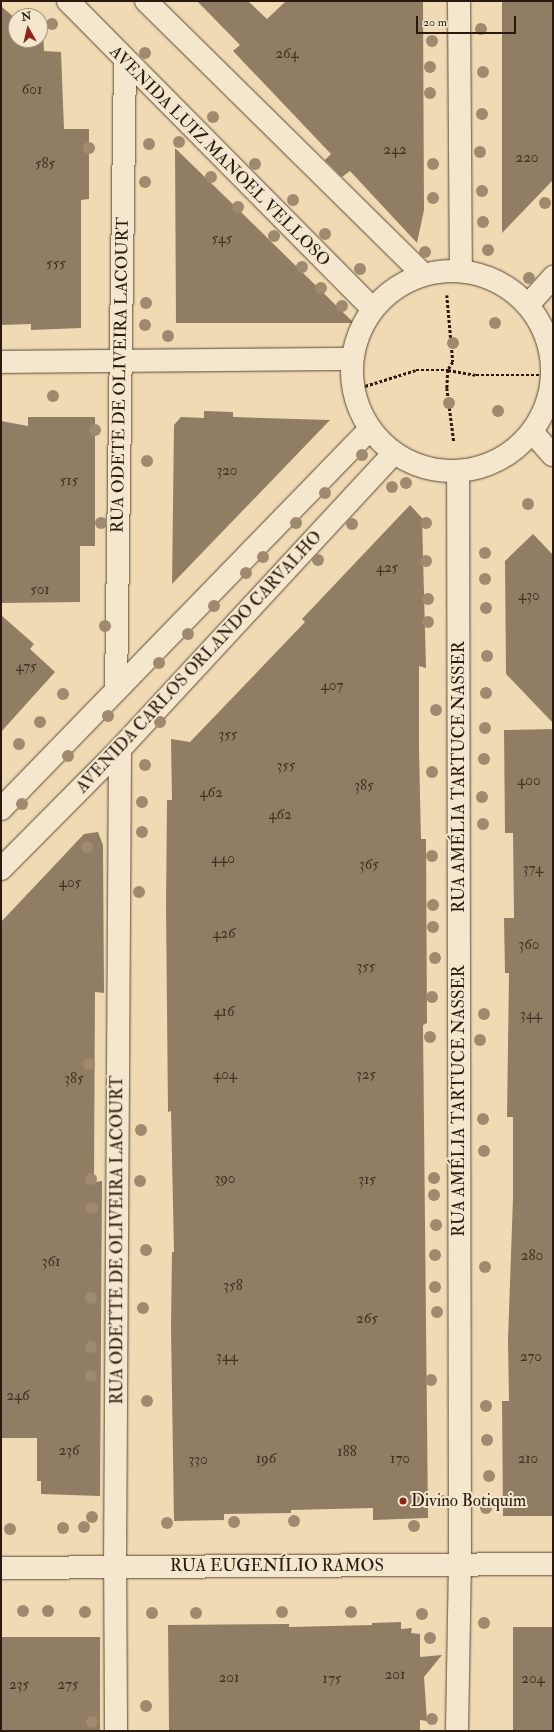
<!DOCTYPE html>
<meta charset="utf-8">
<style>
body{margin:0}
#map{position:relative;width:554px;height:1732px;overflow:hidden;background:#f0dab3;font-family:"IM FELL Double Pica",serif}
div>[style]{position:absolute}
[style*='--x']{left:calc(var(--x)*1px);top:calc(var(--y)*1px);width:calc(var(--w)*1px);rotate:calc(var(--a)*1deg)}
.building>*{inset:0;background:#917d64}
.path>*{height:2.5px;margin-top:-1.25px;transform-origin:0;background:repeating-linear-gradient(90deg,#2b180e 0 3px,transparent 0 5px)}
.roads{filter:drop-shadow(0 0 1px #5c4837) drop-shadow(0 0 1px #5c4837)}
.minor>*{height:22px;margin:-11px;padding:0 11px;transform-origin:11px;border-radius:11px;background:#f5e7ce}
.minor>.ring{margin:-11px;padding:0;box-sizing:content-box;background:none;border:22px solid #f5e7ce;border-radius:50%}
.trees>*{width:12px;height:12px;margin:-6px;border-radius:50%;background:#9f8a6f}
.dots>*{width:11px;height:11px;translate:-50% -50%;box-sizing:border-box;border:2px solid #f5e7ce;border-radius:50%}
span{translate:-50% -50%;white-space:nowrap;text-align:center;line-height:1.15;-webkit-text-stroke:4px #f5e7ce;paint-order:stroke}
.number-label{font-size:15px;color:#443124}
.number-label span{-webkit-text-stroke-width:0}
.street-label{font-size:17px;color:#2b180e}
.poi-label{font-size:17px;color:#2b180e}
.left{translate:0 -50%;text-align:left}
.frame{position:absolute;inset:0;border:2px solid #2b180e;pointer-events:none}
.north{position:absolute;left:8px;top:8px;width:40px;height:40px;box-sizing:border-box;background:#f5e7ce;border:1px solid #a49481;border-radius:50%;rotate:352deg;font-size:11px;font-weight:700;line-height:16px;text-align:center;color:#2b180e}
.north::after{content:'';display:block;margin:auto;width:14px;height:18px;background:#8f2418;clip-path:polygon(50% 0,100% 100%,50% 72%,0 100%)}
.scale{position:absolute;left:416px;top:16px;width:100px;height:18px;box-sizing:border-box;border:2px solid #2b180e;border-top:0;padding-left:5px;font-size:12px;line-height:14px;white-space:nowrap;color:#2b180e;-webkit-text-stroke:3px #f5e7ce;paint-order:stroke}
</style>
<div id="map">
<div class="building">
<div style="clip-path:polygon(197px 1px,248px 1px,267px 19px,286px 1px,423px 1px,424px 210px,417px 243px,350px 171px,342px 177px,325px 160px,331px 154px,233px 51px,240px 45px)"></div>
<div style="clip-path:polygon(502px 1px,553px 1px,553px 180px,502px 233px)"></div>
<div style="clip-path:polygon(1px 6px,16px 19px,16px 40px,40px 40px,40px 32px,43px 31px,44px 51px,61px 52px,64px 129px,89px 129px,89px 199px,81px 200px,81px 328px,31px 330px,31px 324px,1px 325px)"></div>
<div style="clip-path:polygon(175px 148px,246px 217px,354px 323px,176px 323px)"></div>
<div style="clip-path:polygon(204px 411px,233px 412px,233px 417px,330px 420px,172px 584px,174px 425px,181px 417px,204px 418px)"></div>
<div style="clip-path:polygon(28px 417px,95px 417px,95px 546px,80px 546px,80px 602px,1px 603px,1px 421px,28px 426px)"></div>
<div style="clip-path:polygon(410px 505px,422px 518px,426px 668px,419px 666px,419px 749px,421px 839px,426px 839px,427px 1023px,423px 1025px,428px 1518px,373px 1520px,373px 1508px,291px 1510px,291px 1513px,224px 1514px,224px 1520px,174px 1521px,171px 1328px,172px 1252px,174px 1252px,171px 1111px,168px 1112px,166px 905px,167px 800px,172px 800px,171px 739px,190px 742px,305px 622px,302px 619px)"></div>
<div style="clip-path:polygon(533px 534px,553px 555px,553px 723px,506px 674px,505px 561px)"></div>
<div style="clip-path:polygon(1px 615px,34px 644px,30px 649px,55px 672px,1px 732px)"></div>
<div style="clip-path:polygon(553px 729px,553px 1516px,503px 1516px,502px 1401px,509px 1401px,508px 1340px,513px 1198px,513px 1117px,507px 1117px,509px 973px,505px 973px,504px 918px,514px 918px,513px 833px,505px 833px,504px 730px)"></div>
<div style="clip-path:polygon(98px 832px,103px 845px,104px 993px,95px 992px,94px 1182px,102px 1181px,100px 1496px,41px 1494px,41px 1481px,37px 1481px,37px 1438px,1px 1438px,1px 922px,84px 834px)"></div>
<div style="clip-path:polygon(401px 1622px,401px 1629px,412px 1628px,411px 1633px,420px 1634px,420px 1657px,442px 1655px,424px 1677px,427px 1721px,420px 1720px,420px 1731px,169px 1731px,168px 1625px,289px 1624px,289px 1627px,372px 1625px,372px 1623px)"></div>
<div style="clip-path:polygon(513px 1627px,553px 1627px,553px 1731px,513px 1731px)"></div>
<div style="clip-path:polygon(1px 1637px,100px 1637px,100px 1731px,1px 1731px)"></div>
</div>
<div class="path">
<div style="--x:447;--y:295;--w:67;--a:84.9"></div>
<div style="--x:453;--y:362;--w:9;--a:122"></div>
<div style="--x:448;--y:370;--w:18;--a:93"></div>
<div style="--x:447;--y:388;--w:54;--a:82.6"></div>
<div style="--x:365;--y:386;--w:53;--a:-17.4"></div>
<div style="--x:416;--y:370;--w:32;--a:0"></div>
<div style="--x:448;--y:370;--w:28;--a:10"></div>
<div style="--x:476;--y:375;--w:77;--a:0"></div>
</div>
<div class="roads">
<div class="minor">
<div style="--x:68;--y:1;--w:433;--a:45.3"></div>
<div style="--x:146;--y:1;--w:390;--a:44.6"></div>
<div style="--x:459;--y:1;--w:270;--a:89.6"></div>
<div class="ring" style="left:352px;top:271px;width:178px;height:178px"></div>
<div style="--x:528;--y:305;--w:38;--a:-48"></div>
<div style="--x:1;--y:362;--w:351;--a:-0.5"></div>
<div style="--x:532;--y:432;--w:31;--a:48"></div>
<div style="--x:116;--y:690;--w:629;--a:-89.18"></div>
<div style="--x:1;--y:809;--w:528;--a:-45.84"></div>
<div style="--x:1;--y:869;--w:169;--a:-45.2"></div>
<div style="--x:120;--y:749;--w:403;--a:-47.2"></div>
<div style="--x:1;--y:1568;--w:552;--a:-0.42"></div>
<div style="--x:116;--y:1731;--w:164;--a:-90.3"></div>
<div style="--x:115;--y:1567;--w:818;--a:-89.65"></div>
<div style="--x:457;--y:1731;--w:166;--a:-89"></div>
<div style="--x:460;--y:1565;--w:1094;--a:-90.1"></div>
</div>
</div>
<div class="trees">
<div style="left:52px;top:24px"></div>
<div style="left:481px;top:29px"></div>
<div style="left:432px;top:41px"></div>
<div style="left:145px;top:53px"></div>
<div style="left:430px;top:67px"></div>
<div style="left:483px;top:72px"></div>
<div style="left:430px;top:93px"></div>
<div style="left:482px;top:114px"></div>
<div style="left:213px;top:117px"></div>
<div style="left:179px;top:142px"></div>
<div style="left:149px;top:144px"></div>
<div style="left:89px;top:148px"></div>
<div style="left:480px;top:152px"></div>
<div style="left:255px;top:164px"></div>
<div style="left:433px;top:164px"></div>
<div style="left:211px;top:177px"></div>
<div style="left:145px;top:182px"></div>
<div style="left:482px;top:191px"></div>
<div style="left:433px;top:198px"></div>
<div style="left:293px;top:200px"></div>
<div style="left:545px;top:203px"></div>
<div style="left:238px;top:207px"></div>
<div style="left:483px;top:222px"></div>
<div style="left:325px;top:234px"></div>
<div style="left:274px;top:236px"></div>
<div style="left:488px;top:250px"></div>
<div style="left:425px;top:252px"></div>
<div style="left:302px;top:267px"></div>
<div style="left:360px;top:269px"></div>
<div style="left:529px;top:278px"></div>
<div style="left:321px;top:288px"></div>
<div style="left:146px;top:303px"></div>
<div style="left:342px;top:306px"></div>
<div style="left:495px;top:323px"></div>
<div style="left:145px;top:325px"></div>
<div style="left:168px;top:336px"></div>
<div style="left:453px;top:343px"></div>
<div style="left:53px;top:396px"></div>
<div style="left:449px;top:403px"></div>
<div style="left:498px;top:411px"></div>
<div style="left:95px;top:430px"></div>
<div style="left:362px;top:455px"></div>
<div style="left:147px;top:461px"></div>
<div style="left:406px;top:483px"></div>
<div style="left:392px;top:487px"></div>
<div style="left:325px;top:493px"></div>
<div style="left:528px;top:504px"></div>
<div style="left:101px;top:523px"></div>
<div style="left:296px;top:523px"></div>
<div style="left:426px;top:523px"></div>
<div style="left:352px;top:524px"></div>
<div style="left:485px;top:553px"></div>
<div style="left:263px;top:557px"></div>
<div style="left:318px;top:560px"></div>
<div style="left:426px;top:561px"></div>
<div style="left:246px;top:573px"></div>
<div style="left:485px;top:579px"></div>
<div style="left:428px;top:599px"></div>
<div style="left:214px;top:606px"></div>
<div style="left:486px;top:608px"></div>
<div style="left:428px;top:622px"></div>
<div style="left:105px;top:626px"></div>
<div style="left:188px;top:634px"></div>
<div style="left:487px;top:656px"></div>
<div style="left:159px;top:663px"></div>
<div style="left:486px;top:693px"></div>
<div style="left:63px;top:694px"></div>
<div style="left:436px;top:710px"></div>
<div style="left:108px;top:716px"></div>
<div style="left:40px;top:722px"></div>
<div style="left:160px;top:722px"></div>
<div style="left:485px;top:728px"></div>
<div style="left:19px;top:744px"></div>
<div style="left:68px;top:756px"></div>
<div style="left:484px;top:759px"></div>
<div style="left:145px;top:765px"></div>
<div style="left:432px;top:772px"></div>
<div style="left:482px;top:797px"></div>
<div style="left:142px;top:802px"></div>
<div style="left:22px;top:804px"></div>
<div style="left:483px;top:824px"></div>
<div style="left:142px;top:832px"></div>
<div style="left:87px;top:847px"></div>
<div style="left:432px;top:856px"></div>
<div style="left:139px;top:892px"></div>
<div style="left:433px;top:905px"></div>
<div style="left:433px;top:927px"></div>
<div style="left:435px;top:958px"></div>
<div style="left:432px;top:997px"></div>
<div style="left:484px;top:1014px"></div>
<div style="left:430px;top:1037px"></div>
<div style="left:480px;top:1040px"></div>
<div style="left:89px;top:1064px"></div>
<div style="left:483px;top:1119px"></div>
<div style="left:141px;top:1130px"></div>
<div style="left:484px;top:1151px"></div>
<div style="left:434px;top:1178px"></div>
<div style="left:91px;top:1179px"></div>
<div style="left:140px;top:1181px"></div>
<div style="left:434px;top:1195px"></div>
<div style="left:92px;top:1208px"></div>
<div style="left:436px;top:1225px"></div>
<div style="left:146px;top:1250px"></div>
<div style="left:435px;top:1255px"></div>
<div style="left:485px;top:1267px"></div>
<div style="left:435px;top:1287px"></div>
<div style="left:91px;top:1298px"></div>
<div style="left:143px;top:1308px"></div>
<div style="left:437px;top:1312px"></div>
<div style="left:91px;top:1347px"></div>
<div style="left:91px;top:1376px"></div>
<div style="left:431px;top:1380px"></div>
<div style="left:147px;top:1401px"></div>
<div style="left:486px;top:1406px"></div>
<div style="left:487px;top:1440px"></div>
<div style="left:489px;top:1476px"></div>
<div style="left:442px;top:1501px"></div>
<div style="left:486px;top:1508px"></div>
<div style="left:92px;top:1517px"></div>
<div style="left:294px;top:1521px"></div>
<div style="left:234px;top:1522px"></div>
<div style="left:167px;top:1523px"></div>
<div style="left:414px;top:1526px"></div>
<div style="left:84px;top:1527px"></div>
<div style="left:63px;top:1528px"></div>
<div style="left:10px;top:1529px"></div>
<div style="left:23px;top:1611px"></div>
<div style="left:48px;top:1611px"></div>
<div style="left:85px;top:1612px"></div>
<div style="left:282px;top:1612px"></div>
<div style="left:351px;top:1612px"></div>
<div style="left:152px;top:1613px"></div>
<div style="left:196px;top:1613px"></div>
<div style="left:422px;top:1614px"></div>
<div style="left:484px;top:1623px"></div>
<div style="left:430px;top:1638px"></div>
<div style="left:146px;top:1706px"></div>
<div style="left:432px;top:1719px"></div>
<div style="left:92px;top:1722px"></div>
</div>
<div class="dots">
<div style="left:403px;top:1501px;background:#8f2418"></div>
</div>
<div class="number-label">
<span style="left:287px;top:54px">264</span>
<span style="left:32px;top:90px">601</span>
<span style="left:395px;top:150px">242</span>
<span style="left:527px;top:158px">220</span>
<span style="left:45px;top:164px">585</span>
<span style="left:222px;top:239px">545</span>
<span style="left:56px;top:264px">555</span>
<span style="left:227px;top:471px">320</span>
<span style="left:69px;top:481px">515</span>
<span style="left:387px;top:568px">425</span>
<span style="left:40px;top:590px">501</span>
<span style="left:529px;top:596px">430</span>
<span style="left:26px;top:667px">475</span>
<span style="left:332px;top:686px">407</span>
<span style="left:228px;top:735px">355</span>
<span style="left:286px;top:766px">355</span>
<span style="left:529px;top:781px">400</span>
<span style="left:364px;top:786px">385</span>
<span style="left:211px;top:793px">462</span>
<span style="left:280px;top:815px">462</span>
<span style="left:223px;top:859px">440</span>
<span style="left:369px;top:865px">365</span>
<span style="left:533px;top:869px">374</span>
<span style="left:70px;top:883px">405</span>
<span style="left:224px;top:934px">426</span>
<span style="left:529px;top:945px">360</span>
<span style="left:366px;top:967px">355</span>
<span style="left:224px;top:1012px">416</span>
<span style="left:531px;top:1015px">344</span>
<span style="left:225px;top:1075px">404</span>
<span style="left:366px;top:1075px">325</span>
<span style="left:74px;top:1079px">385</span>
<span style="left:225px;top:1179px">390</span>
<span style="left:367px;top:1180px">315</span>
<span style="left:532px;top:1256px">280</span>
<span style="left:51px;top:1262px">361</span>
<span style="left:233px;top:1286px">358</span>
<span style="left:367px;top:1319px">265</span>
<span style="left:227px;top:1357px">344</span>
<span style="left:531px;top:1357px">270</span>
<span style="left:18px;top:1396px">246</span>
<span style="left:69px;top:1451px">236</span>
<span style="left:347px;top:1452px">188</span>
<span style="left:266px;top:1459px">196</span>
<span style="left:400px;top:1459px">170</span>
<span style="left:528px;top:1459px">210</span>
<span style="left:198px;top:1460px">330</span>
<span style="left:395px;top:1675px">201</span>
<span style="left:229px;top:1678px">201</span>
<span style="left:332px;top:1679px">175</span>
<span style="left:533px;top:1679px">204</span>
<span style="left:19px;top:1685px">235</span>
<span style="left:68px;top:1685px">275</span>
</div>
<div class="street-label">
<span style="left:220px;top:156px;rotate:45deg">AVENIDA LUIZ MANOEL VELLOSO</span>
<span style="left:120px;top:375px;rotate:-89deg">RUA ODETE DE OLIVEIRA LACOURT</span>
<span style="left:199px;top:662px;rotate:-47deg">AVENIDA CARLOS ORLANDO CARVALHO</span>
<span style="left:459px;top:777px;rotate:-90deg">RUA AMÉLIA TARTUCE NASSER</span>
<span style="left:459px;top:1101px;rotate:-90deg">RUA AMÉLIA TARTUCE NASSER</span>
<span style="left:117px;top:1240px;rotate:-90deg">RUA ODETTE DE OLIVEIRA LACOURT</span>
<span style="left:277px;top:1566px">RUA EUGENÍLIO RAMOS</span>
</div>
<div class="poi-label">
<span class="left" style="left:411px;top:1501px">Divino Botiquim</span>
</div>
<div class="frame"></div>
<div class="north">N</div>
<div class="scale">20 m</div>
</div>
